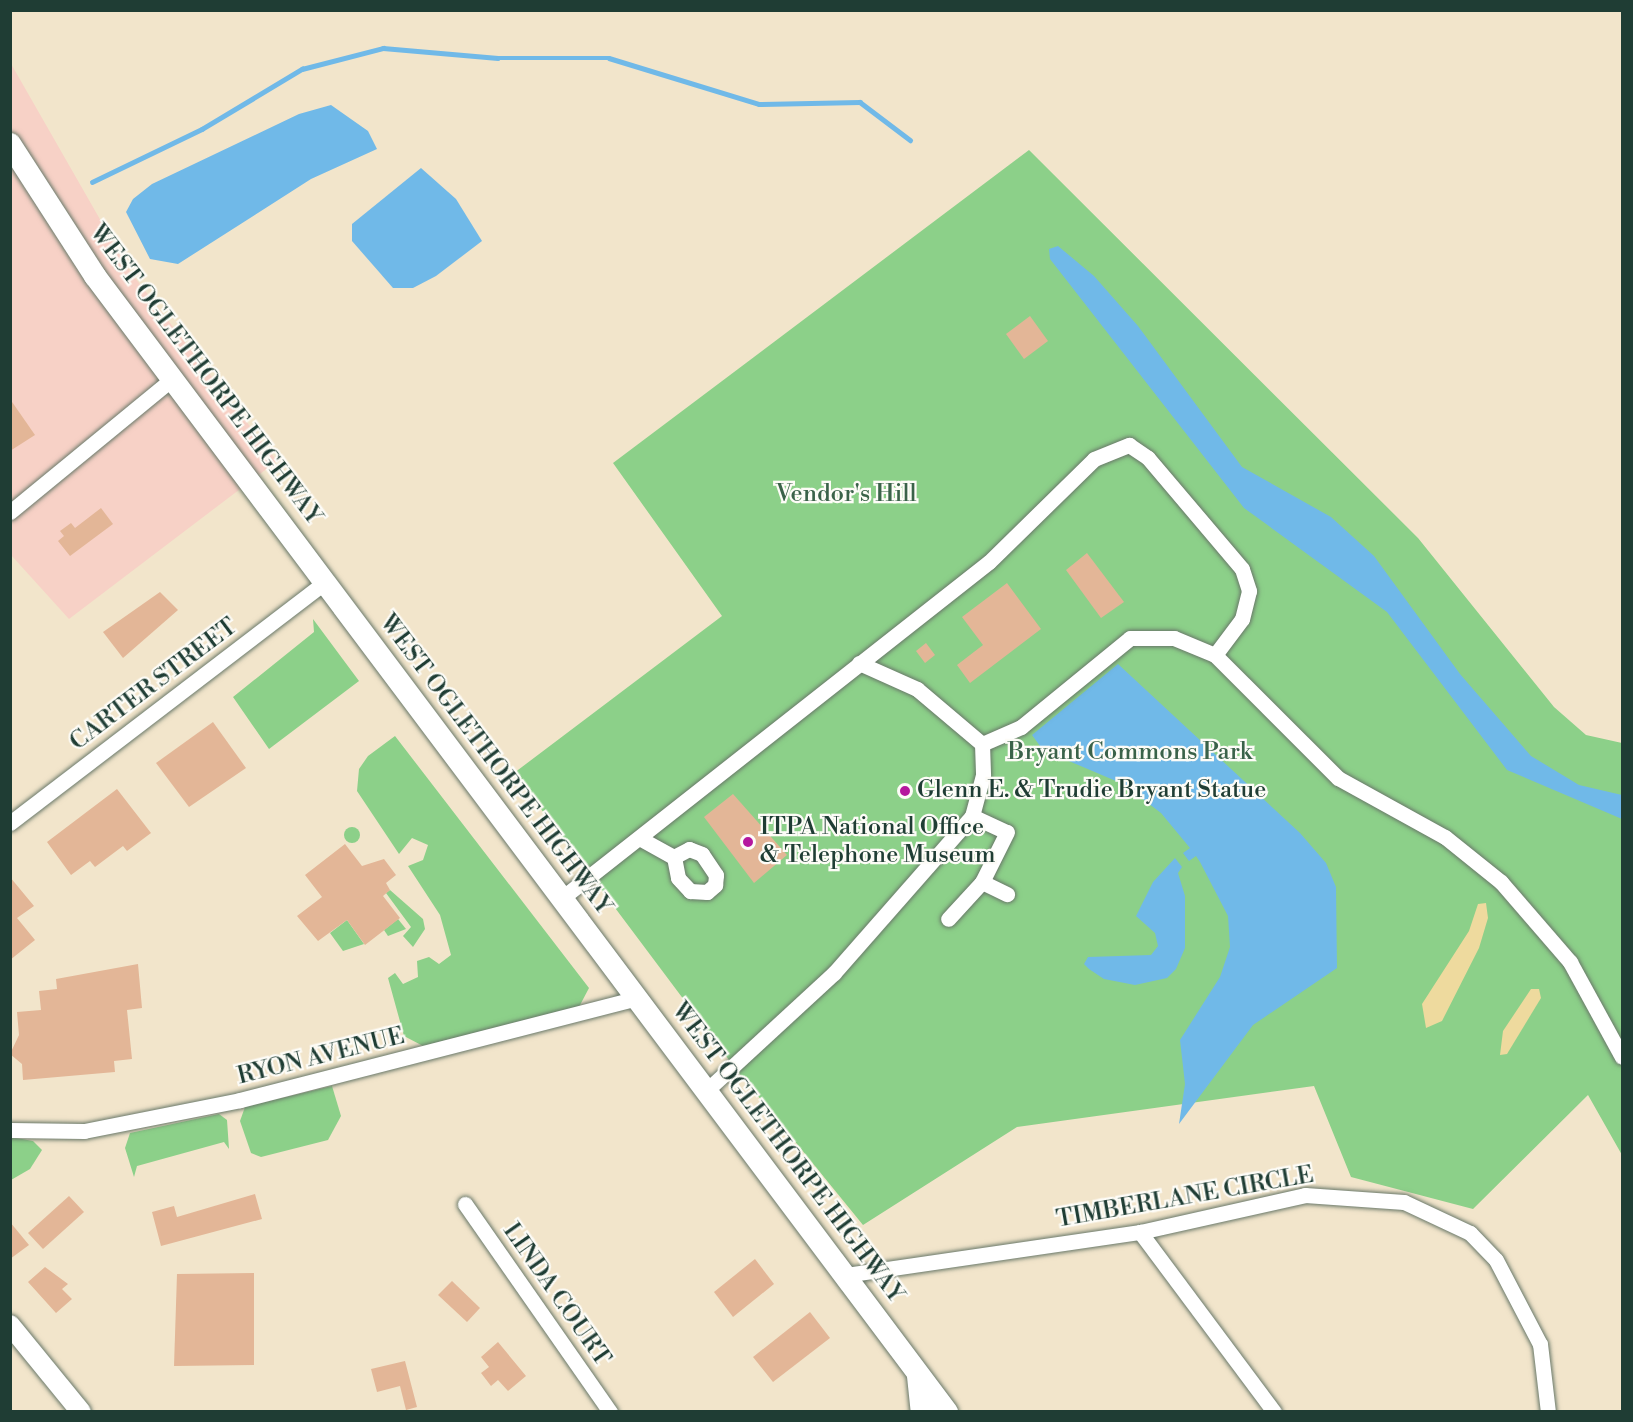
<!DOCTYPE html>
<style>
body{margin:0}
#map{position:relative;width:1633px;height:1422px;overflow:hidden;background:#f2e5cb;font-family:"Libre Bodoni",serif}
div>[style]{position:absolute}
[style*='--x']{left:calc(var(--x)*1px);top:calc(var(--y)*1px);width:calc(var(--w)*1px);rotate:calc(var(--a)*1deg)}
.built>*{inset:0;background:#f7d1c6}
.green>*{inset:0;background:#8cd089}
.round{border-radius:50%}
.sand>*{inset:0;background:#eeda9e}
.water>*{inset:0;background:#70b9e8}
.stream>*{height:4.5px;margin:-2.25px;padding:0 2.25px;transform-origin:2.25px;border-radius:2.25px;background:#70b9e8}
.building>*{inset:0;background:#e3b697}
.roads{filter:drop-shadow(0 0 2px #697869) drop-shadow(0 0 2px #697869)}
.minor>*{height:15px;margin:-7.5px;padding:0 7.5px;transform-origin:7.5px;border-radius:7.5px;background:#fff}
.major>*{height:20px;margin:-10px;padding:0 10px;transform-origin:10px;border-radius:10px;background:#fff}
.highway>*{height:22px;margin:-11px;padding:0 11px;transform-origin:11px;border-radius:11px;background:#fff}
.dots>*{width:16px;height:16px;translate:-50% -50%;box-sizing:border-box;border:3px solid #fdfcf7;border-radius:50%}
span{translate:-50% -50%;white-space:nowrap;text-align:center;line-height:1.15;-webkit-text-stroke:4.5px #fdfcf7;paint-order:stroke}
.street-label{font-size:24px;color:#1f3d34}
.park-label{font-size:24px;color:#3a6249}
.poi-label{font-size:24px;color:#1f3d34}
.left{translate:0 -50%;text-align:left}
.frame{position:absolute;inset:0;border:12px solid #1f3d34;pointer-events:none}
</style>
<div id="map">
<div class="built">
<div style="clip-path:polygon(10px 62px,129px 270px,277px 461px,69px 619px,11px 555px)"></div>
</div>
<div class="green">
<div style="clip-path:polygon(1029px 150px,1418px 538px,1554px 707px,1586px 735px,1622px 743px,1622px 1155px,1588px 1095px,1473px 1209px,1351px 1177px,1314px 1086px,1017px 1127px,863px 1225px,735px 1068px,514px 773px,722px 616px,613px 463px)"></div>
<div style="clip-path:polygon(313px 619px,359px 681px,269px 749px,233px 697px,314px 632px)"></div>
<div style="clip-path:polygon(395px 736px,589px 988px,579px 1007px,423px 1046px,404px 1036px,388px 978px,395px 973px,403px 984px,418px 977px,417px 961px,429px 957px,439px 964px,451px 955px,440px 915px,408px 866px,423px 860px,428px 845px,412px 838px,399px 854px,357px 791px,359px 769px,368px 756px)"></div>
<div class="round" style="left:344px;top:827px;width:16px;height:16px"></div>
<div style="clip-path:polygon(390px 890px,423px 919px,425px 929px,413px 947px,403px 936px,411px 927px,386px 893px)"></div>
<div style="clip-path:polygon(398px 919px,406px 929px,388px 936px,384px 930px)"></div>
<div style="clip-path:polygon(347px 920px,364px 944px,343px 951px,330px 933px)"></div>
<div style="clip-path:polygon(332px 1086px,341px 1116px,328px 1140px,261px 1157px,251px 1153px,240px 1121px,245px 1107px)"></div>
<div style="clip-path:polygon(219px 1114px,227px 1120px,229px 1149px,224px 1142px,137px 1166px,134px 1177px,125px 1148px,130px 1133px)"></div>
<div style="clip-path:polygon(11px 1137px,33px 1141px,42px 1150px,30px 1169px,11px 1180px)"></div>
</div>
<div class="sand">
<div style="clip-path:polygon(1486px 903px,1488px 918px,1479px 948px,1442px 1021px,1426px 1028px,1422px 1004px,1469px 931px,1478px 904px)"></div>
<div style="clip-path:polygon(1531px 989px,1539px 989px,1541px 998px,1507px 1054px,1500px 1055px,1503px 1031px)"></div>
</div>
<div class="water">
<div style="clip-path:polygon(331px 105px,368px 131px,377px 149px,311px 179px,178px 264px,150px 259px,126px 212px,133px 199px,152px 184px,299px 114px)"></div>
<div style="clip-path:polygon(421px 168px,456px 199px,482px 241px,436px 276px,413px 288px,393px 288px,352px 241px,352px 224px)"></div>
<div style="clip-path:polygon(1058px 246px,1094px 276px,1138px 326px,1242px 467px,1331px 517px,1374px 556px,1460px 674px,1531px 756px,1579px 785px,1622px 795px,1622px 819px,1507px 770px,1387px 612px,1244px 508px,1050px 259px,1049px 249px)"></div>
<div style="clip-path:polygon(1118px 664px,1300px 833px,1326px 863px,1336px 887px,1337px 968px,1253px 1025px,1179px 1124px,1185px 1084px,1180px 1040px,1220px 977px,1230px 947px,1228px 916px,1200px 862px,1196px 856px,1189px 861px,1183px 853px,1190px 848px,1161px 813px,1123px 784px,1043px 750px,1032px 735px)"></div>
<div style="clip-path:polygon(1175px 858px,1182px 867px,1178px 873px,1185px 896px,1185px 948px,1176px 969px,1167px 978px,1135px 985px,1104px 979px,1089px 969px,1084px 964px,1088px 957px,1151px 955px,1158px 946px,1155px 933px,1136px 916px,1153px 882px)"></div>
</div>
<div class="stream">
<div style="--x:92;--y:182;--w:122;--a:-25.7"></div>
<div style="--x:202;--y:129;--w:117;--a:-31"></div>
<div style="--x:302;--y:69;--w:84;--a:-14.5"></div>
<div style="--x:383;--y:48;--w:115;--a:5"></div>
<div style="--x:498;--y:58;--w:111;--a:0"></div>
<div style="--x:609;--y:58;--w:157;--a:17"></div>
<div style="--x:759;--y:104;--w:101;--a:-1.1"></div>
<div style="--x:860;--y:102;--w:63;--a:37.2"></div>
</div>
<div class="building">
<div style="clip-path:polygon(1030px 316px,1048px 341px,1024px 359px,1006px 334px)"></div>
<div style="clip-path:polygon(10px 399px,35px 435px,10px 451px)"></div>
<div style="clip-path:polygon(101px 508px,113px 524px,70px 556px,58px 541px,64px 536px,60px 531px,71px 523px,75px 528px)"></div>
<div style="clip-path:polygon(1087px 553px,1124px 602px,1101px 618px,1066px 570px)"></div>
<div style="clip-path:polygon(1007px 583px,1041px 629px,970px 683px,957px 665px,983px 645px,962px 617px)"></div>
<div style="clip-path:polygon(160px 592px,178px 610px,123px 658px,103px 632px)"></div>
<div style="clip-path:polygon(926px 643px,935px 655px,925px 663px,916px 651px)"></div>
<div style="clip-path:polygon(213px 722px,246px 768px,189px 807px,156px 763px)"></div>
<div style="clip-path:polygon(117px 789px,151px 833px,127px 851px,123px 846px,95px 867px,90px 861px,71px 875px,47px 842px)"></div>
<div style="clip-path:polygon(733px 794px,787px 855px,754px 883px,704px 817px)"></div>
<div style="clip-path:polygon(345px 844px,362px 866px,384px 859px,396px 875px,386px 883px,390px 890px,383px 896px,400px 918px,365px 945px,347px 920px,318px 941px,297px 916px,322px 897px,305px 875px)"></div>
<div style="clip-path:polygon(10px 877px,34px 906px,17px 918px,35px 940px,10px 960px)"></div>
<div style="clip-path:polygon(138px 964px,142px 1008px,127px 1010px,132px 1059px,114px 1061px,115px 1072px,23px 1080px,22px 1064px,10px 1054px,19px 1035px,17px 1012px,41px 1010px,39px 991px,57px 989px,56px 979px)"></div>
<div style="clip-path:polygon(255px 1194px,262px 1219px,161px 1246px,152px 1212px,174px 1206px,177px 1217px)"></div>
<div style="clip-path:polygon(69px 1196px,84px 1212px,43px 1249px,28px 1233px)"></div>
<div style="clip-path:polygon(10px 1222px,29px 1245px,10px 1259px)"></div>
<div style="clip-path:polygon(755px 1259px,774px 1284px,733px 1317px,714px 1292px)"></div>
<div style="clip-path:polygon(45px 1267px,68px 1284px,62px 1289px,72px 1299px,56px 1313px,28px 1282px)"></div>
<div style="clip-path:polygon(254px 1273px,254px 1365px,174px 1366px,177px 1274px)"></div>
<div style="clip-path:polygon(452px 1281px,480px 1308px,467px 1322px,438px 1295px)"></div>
<div style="clip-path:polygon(810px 1312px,830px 1338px,773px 1382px,753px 1357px)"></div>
<div style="clip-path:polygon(498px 1342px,526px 1376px,508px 1391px,498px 1380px,491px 1386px,481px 1373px,489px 1367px,481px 1357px)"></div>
<div style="clip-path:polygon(405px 1361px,417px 1407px,406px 1410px,400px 1386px,377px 1392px,371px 1369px)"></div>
</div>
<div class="roads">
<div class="minor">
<div style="--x:10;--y:512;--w:210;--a:-39.4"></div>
<div style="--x:859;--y:663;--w:64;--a:24.1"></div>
<div style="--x:917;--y:689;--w:85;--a:40.2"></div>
<div style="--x:982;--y:744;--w:31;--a:88"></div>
<div style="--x:983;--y:775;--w:42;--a:105"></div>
<div style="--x:972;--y:816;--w:38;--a:25"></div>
<div style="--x:1007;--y:832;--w:56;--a:116.6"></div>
<div style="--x:982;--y:882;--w:50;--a:132.6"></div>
<div style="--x:982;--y:744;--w:43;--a:-23.6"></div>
<div style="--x:1021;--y:727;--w:141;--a:-39.2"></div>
<div style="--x:1130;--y:638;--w:44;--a:0"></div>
<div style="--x:1174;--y:638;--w:44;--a:22.5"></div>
<div style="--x:10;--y:823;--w:397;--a:-37.4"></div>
<div style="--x:641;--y:839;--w:38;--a:29"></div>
<div style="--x:674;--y:857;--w:21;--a:79"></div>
<div style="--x:678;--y:878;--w:18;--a:47"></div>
<div style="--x:690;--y:891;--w:17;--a:3"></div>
<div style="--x:707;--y:892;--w:11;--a:-41"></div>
<div style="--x:715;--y:885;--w:10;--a:-84"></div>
<div style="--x:716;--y:875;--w:25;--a:-124"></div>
<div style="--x:702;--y:854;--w:14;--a:-159"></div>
<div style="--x:689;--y:849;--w:17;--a:152"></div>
<div style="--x:982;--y:882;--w:28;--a:26"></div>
<div style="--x:562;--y:898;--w:543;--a:-38.2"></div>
<div style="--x:989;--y:562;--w:147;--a:-44.4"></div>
<div style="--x:1094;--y:459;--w:38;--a:-22"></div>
<div style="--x:1129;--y:445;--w:23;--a:34"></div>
<div style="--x:1148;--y:458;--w:145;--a:49.7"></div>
<div style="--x:1242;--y:569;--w:23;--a:72"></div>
<div style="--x:1249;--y:591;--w:29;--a:104"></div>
<div style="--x:1242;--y:619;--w:45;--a:126.9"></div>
<div style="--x:1215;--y:655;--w:174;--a:45"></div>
<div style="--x:1338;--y:778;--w:122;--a:28.9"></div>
<div style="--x:1445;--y:837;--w:72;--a:38.8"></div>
<div style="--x:1501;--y:882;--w:106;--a:49.2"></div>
<div style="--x:1570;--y:962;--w:108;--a:61.3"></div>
<div style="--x:706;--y:1091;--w:174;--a:-42.7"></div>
<div style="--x:834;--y:973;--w:209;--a:-48.7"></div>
<div style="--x:10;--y:1130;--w:74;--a:0.8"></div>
<div style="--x:84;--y:1131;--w:159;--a:-11.2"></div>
<div style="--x:240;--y:1100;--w:410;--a:-14.4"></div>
<div style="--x:465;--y:1204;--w:254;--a:55.1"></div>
<div style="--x:1140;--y:1232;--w:224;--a:53.3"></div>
<div style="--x:845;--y:1275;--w:298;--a:-8.3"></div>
<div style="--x:1140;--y:1232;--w:169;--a:-12.6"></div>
<div style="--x:1305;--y:1195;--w:99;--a:4"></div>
<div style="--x:1404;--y:1202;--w:73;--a:25.2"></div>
<div style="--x:1470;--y:1233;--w:37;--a:46"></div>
<div style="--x:1496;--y:1260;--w:95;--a:62.4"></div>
<div style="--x:1540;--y:1344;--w:68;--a:83.3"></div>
</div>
<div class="major">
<div style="--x:10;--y:1325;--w:112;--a:50.8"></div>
</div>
<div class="highway">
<div style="--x:10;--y:144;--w:157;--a:57.2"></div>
<div style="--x:95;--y:276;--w:1420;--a:53.13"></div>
<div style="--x:918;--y:1376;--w:36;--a:84"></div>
</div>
</div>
<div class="dots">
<div style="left:905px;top:791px;background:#b5179e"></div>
<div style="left:748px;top:842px;background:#b5179e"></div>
</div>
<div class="street-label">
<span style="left:205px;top:375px;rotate:53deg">WEST OGLETHORPE HIGHWAY</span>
<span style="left:154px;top:685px;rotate:-37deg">CARTER STREET</span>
<span style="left:495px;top:765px;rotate:53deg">WEST OGLETHORPE HIGHWAY</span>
<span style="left:321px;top:1057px;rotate:-14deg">RYON AVENUE</span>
<span style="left:787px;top:1153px;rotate:53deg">WEST OGLETHORPE HIGHWAY</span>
<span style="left:1185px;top:1198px;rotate:-10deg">TIMBERLANE CIRCLE</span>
<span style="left:556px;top:1295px;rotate:55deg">LINDA COURT</span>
</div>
<div class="park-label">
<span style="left:846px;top:495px">Vendor's Hill</span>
<span style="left:1130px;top:753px">Bryant Commons Park</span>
</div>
<div class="poi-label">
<span class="left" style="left:917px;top:791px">Glenn E. &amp; Trudie Bryant Statue</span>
<span class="left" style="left:760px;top:842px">ITPA National Office<br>&amp; Telephone Museum</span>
</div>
<div class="frame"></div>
</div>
